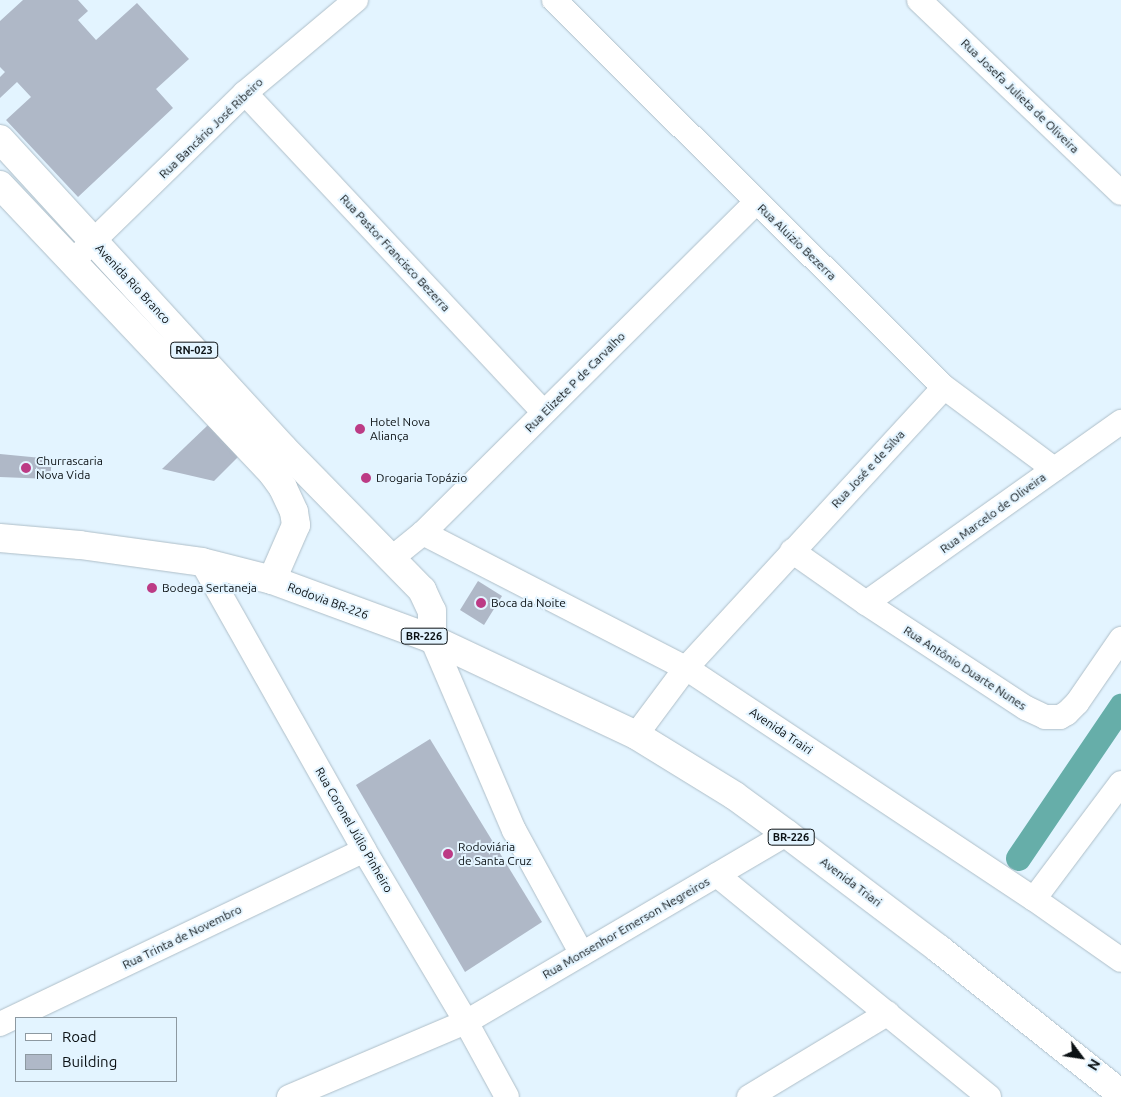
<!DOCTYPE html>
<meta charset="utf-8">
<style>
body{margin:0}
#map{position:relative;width:1121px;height:1097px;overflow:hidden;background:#e3f4ff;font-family:Ubuntu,sans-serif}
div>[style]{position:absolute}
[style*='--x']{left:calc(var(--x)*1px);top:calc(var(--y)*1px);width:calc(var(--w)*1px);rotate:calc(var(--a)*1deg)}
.canal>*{height:25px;margin:-12.5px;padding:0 12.5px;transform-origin:12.5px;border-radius:12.5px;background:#66aea9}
.building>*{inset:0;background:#afb8c7}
.roads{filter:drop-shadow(0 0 1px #aebec8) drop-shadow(0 0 1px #aebec8)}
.minor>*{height:24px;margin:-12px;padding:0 12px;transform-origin:12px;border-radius:12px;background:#fff}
.major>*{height:28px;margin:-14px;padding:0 14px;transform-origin:14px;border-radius:14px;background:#fff}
.highway>*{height:28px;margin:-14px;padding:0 14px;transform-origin:14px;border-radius:14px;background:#fff}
.dots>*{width:14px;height:14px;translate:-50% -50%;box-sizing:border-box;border:2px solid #e3f4ff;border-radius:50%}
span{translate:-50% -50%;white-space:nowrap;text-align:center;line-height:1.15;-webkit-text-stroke:4px #e3f4ff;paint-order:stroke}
.shield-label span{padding:1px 4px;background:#e3f4ff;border:1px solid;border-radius:4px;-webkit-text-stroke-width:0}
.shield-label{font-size:11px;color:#0b1114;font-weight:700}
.street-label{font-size:12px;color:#0b1114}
.poi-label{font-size:12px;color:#0b1114}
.left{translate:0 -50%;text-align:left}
.legend{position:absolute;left:15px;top:1017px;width:162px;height:65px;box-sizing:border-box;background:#e3f4ff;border:1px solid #8d99a1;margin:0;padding:6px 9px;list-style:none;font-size:15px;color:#0b1114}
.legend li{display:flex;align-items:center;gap:10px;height:25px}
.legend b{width:25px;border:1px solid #8d99a1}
.north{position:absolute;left:1056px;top:1032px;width:50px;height:50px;-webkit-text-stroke:4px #e3f4ff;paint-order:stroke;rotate:121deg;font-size:14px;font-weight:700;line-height:20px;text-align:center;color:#0b1114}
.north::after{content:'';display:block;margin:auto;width:18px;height:22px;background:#0b1114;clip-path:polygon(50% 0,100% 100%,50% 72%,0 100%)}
</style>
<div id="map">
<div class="canal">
<div style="--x:1018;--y:858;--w:184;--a:-55.9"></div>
</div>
<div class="building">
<div style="clip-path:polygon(23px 0,78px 0,88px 11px,78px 20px,96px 40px,137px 3px,189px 59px,156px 89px,173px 108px,78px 197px,6px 120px,31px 97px,17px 82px,0 98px,0 77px,5px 72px,0 67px,0 21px)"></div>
<div style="clip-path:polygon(208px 425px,238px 457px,214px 481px,162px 469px)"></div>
<div style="clip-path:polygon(0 454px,52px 459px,50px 479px,0 477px)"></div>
<div style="clip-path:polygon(478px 581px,502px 596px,484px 625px,460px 610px)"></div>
<div style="clip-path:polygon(430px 739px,542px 922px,465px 972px,356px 785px)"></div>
</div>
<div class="roads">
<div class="minor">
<div style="--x:554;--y:0;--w:549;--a:44.78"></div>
<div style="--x:944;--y:387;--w:137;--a:36.7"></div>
<div style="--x:919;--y:0;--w:279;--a:43.7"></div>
<div style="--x:245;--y:93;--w:437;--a:46.9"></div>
<div style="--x:80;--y:254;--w:231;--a:-44.3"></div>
<div style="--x:245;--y:93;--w:145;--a:-40"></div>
<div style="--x:423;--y:533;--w:296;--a:27.2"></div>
<div style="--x:686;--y:668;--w:418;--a:33.6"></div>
<div style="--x:1034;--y:899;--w:106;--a:35"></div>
<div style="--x:792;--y:551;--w:90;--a:35.1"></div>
<div style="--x:866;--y:603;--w:191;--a:33.3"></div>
<div style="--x:1026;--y:708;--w:21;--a:25"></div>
<div style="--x:1045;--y:717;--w:15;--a:0"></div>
<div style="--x:1060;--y:717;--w:8;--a:-30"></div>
<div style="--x:1067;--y:713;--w:14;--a:-45"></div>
<div style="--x:1077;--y:703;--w:78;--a:-55.5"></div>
<div style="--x:392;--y:558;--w:40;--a:-39"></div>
<div style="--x:423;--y:533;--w:470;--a:-44.8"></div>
<div style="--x:202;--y:562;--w:330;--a:60.6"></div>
<div style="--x:364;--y:850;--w:200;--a:59.3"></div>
<div style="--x:466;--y:1022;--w:85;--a:61.3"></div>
<div style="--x:866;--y:603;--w:313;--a:-35.4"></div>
<div style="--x:432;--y:639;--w:208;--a:66.8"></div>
<div style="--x:514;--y:830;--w:141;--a:61.3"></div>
<div style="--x:636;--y:735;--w:84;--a:-53.3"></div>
<div style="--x:686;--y:668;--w:381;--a:-47.4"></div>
<div style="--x:717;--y:875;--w:351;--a:39.2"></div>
<div style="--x:1034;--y:899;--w:145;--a:-53.1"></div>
<div style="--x:0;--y:1024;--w:403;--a:-25.5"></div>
<div style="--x:289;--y:1097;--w:192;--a:-23"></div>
<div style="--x:466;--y:1022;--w:372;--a:-30.4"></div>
<div style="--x:749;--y:1097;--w:162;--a:-31.1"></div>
</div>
<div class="major">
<div style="--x:0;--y:139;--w:419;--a:47.5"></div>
<div style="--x:283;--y:448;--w:199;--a:45.6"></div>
<div style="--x:422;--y:590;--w:23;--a:65"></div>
<div style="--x:432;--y:611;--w:28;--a:90"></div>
<div style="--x:0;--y:185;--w:398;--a:46.6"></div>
<div style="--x:273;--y:474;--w:17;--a:54"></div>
<div style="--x:283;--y:488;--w:26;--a:65"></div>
<div style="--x:294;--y:512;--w:13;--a:81"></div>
<div style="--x:296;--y:525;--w:60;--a:113.6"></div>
</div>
<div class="highway">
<div style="--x:0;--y:538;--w:80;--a:5"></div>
<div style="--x:80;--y:545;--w:123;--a:7.9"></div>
<div style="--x:202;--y:562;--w:72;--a:14.4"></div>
<div style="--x:272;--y:580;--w:171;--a:20.2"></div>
<div style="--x:432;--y:639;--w:225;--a:25.2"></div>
<div style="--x:636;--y:735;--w:116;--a:31.6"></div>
<div style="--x:735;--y:796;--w:64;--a:36.2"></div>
<div style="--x:787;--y:834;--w:191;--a:37.1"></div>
<div style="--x:939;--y:949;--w:233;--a:38.5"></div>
</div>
</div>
<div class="dots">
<div style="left:360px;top:429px;background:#bc3b85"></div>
<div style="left:26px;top:468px;background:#bc3b85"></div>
<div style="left:366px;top:478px;background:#bc3b85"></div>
<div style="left:152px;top:588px;background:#bc3b85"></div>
<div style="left:481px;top:603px;background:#bc3b85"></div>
<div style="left:448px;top:854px;background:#bc3b85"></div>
</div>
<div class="shield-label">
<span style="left:194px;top:350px">RN-023</span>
<span style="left:424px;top:636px">BR-226</span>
<span style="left:791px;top:837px">BR-226</span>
</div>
<div class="street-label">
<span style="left:1020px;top:96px;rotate:44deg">Rua Josefa Julieta de Oliveira</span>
<span style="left:211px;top:128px;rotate:-44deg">Rua Bancário José Ribeiro</span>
<span style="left:797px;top:242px;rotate:44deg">Rua Aluizio Bezerra</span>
<span style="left:395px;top:253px;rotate:47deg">Rua Pastor Francisco Bezerra</span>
<span style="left:133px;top:284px;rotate:47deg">Avenida Rio Branco</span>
<span style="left:575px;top:382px;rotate:-45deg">Rua Elizete P de Carvalho</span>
<span style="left:868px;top:469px;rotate:-47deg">Rua José e de Silva</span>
<span style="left:993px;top:513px;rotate:-36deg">Rua Marcelo de Oliveira</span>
<span style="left:328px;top:601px;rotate:20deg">Rodovia BR-226</span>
<span style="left:965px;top:668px;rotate:33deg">Rua Antônio Duarte Nunes</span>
<span style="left:781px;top:731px;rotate:34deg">Avenida Trairi</span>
<span style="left:354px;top:830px;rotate:60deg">Rua Coronel Júlio Pinheiro</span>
<span style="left:851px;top:882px;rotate:37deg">Avenida Triari</span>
<span style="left:626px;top:928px;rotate:-30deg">Rua Monsenhor Emerson Negreiros</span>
<span style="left:182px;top:937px;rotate:-26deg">Rua Trinta de Novembro</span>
</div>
<div class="poi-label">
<span class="left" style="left:370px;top:429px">Hotel Nova<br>Aliança</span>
<span class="left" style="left:36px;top:468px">Churrascaria<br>Nova Vida</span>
<span class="left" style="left:376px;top:478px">Drogaria Topázio</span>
<span class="left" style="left:162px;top:588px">Bodega Sertaneja</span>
<span class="left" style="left:491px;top:603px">Boca da Noite</span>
<span class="left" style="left:458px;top:854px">Rodoviária<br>de Santa Cruz</span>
</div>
<ul class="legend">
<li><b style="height:6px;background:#fff"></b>Road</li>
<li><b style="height:14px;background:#afb8c7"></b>Building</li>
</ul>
<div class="north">N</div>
</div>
